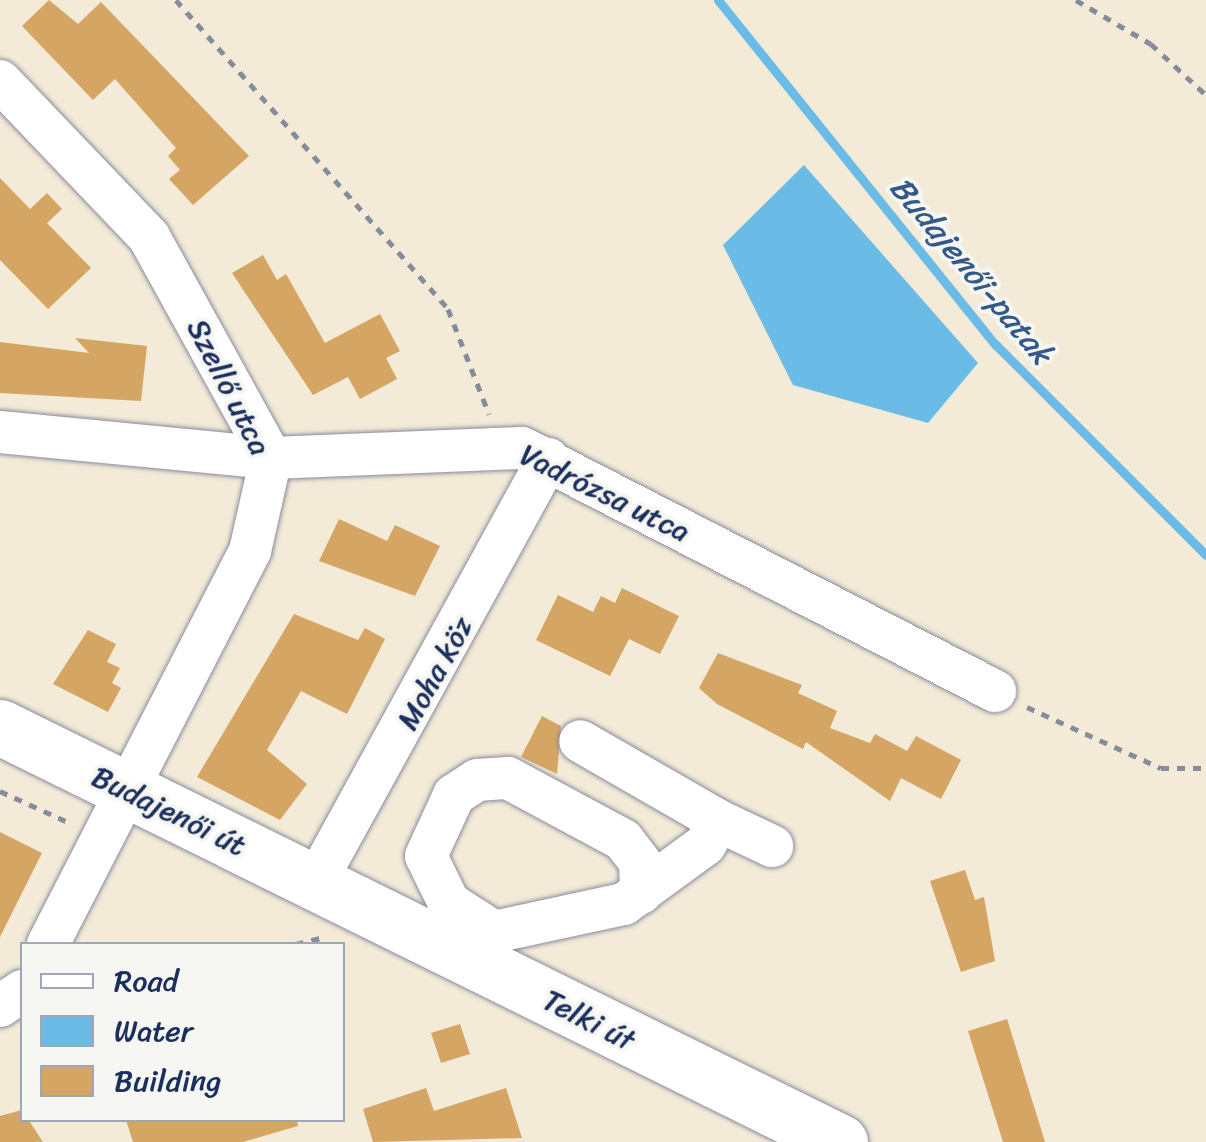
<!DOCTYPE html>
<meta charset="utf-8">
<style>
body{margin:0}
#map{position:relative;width:1206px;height:1142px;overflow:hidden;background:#f3ead8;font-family:Sriracha,sans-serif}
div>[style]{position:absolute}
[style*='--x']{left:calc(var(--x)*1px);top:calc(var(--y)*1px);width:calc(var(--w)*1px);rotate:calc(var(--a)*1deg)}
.water>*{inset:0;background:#6abbe5}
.stream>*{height:9px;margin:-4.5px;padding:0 4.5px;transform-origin:4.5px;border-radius:4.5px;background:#6abbe5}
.building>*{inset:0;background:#d5a564}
.path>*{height:5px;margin-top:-2.5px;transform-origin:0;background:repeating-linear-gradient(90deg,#878c9b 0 8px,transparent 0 16px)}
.roads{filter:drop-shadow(0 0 2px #878c9b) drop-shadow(0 0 2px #878c9b)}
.minor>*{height:42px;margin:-21px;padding:0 21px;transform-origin:21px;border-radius:21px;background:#fff}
.major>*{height:55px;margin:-27.5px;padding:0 27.5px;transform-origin:27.5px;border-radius:27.5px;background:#fff}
span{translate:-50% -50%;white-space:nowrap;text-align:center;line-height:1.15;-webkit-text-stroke:8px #f6f6f2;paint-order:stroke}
.street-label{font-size:30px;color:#1b2f5e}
.water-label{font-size:32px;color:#335986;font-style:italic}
.legend{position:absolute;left:20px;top:942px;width:325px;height:180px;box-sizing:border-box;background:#f6f6f2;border:2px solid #9ea6b7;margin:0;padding:12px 18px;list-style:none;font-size:30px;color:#1b2f5e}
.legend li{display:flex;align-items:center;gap:20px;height:50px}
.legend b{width:50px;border:2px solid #9ea6b7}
</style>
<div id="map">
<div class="water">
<div style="clip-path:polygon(804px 165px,978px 363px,928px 423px,793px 385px,723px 245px)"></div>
</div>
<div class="stream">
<div style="--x:718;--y:0;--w:442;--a:51.2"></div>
<div style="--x:995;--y:344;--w:298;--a:45"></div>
</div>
<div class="building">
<div style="clip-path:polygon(49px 0,78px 24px,101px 2px,249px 156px,193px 205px,169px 179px,180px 170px,168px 156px,176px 148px,115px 79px,93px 100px,22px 26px)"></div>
<div style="clip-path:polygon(0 178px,30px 209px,47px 193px,62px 209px,47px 223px,91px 268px,48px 309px,0 260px)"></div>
<div style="clip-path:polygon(263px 255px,277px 280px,286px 274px,325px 343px,380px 314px,400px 351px,386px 358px,397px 379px,360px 399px,348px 377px,313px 395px,232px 273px)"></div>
<div style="clip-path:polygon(75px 338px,147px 346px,141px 401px,0 393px,0 342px,89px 353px)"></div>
<div style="clip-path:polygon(339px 519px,387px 541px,395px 525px,440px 546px,415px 596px,319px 561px)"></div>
<div style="clip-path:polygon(622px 588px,679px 616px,660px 654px,629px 639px,610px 676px,536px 640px,558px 595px,593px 612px,601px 596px,615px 603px)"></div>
<div style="clip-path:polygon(294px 614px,358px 640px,365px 628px,385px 639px,347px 714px,301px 691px,267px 750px,307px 784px,280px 820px,197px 777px)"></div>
<div style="clip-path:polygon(88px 630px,116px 644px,107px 662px,120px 668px,112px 683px,121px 688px,108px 712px,53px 684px)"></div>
<div style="clip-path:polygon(718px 653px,802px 685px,798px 693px,837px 711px,830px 728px,870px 743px,875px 734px,907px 751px,916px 736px,961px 760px,941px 799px,901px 778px,890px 801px,806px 742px,803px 749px,717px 704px,699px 688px)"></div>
<div style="clip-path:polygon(542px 716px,561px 726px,557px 774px,521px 757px)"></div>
<div style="clip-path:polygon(0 832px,42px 853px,0 937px)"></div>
<div style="clip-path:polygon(965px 870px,975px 900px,984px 897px,995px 961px,961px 972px,930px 881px)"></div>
<div style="clip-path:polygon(1007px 1019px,1045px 1142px,1003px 1142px,968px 1031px)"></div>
<div style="clip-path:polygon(460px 1024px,470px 1054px,441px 1063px,431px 1033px)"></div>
<div style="clip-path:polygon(426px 1088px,434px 1111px,506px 1088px,522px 1138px,373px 1142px,363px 1109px)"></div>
<div style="clip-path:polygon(22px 1110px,43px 1142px,0 1142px,0 1116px)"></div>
<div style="clip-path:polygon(126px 1120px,297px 1120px,298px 1126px,243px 1142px,133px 1142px)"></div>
</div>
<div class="path">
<div style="--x:176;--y:0;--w:412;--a:48.6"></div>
<div style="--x:448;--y:309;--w:113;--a:68.7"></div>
<div style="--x:1076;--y:0;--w:87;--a:30.4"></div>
<div style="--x:1151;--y:44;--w:75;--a:42.8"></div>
<div style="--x:1027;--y:707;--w:147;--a:24.5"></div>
<div style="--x:1161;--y:768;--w:45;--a:0"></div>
<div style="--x:0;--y:791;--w:77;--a:24.6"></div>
<div style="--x:296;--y:944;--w:25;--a:-14"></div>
</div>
<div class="roads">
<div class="minor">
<div style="--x:0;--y:81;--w:216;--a:46.3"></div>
<div style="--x:149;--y:237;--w:252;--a:61.1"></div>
<div style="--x:271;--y:458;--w:95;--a:102.7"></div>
<div style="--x:250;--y:551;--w:442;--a:117.2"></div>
<div style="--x:0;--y:432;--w:272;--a:5.5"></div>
<div style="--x:271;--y:458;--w:251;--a:-2.3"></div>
<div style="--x:522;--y:448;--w:532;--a:27.19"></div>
<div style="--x:719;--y:821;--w:59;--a:25.3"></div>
<div style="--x:315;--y:883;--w:484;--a:-61.2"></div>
<div style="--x:494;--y:932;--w:54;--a:-147.2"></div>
<div style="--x:449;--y:903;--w:52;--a:-116.1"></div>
<div style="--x:426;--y:856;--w:67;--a:-65.3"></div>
<div style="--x:454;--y:795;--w:27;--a:-33"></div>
<div style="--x:477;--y:780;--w:31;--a:-4"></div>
<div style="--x:508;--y:778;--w:131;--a:28.3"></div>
<div style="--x:623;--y:840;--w:28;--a:52"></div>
<div style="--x:640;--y:862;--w:31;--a:88"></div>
<div style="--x:471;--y:961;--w:37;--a:-52"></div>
<div style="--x:494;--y:932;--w:133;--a:-12.2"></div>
<div style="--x:624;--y:904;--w:100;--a:-36.1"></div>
<div style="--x:705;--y:845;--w:28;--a:-60"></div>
<div style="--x:719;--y:821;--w:160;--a:-150.1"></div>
<div style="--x:0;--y:1006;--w:27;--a:-34"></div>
</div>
<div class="major">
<div style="--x:0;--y:727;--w:937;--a:26.29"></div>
</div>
</div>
<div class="street-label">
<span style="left:229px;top:387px;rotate:63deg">Szellő utca</span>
<span style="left:605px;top:493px;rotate:26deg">Vadrózsa utca</span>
<span style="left:435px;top:673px;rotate:-61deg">Moha köz</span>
<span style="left:169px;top:811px;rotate:26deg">Budajenői út</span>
<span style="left:589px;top:1020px;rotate:27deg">Telki út</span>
</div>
<div class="water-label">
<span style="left:971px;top:271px;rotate:50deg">Budajenői-patak</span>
</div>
<ul class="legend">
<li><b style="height:12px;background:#fff"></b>Road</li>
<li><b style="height:28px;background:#6abbe5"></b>Water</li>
<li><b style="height:28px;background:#d5a564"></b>Building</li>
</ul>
</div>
